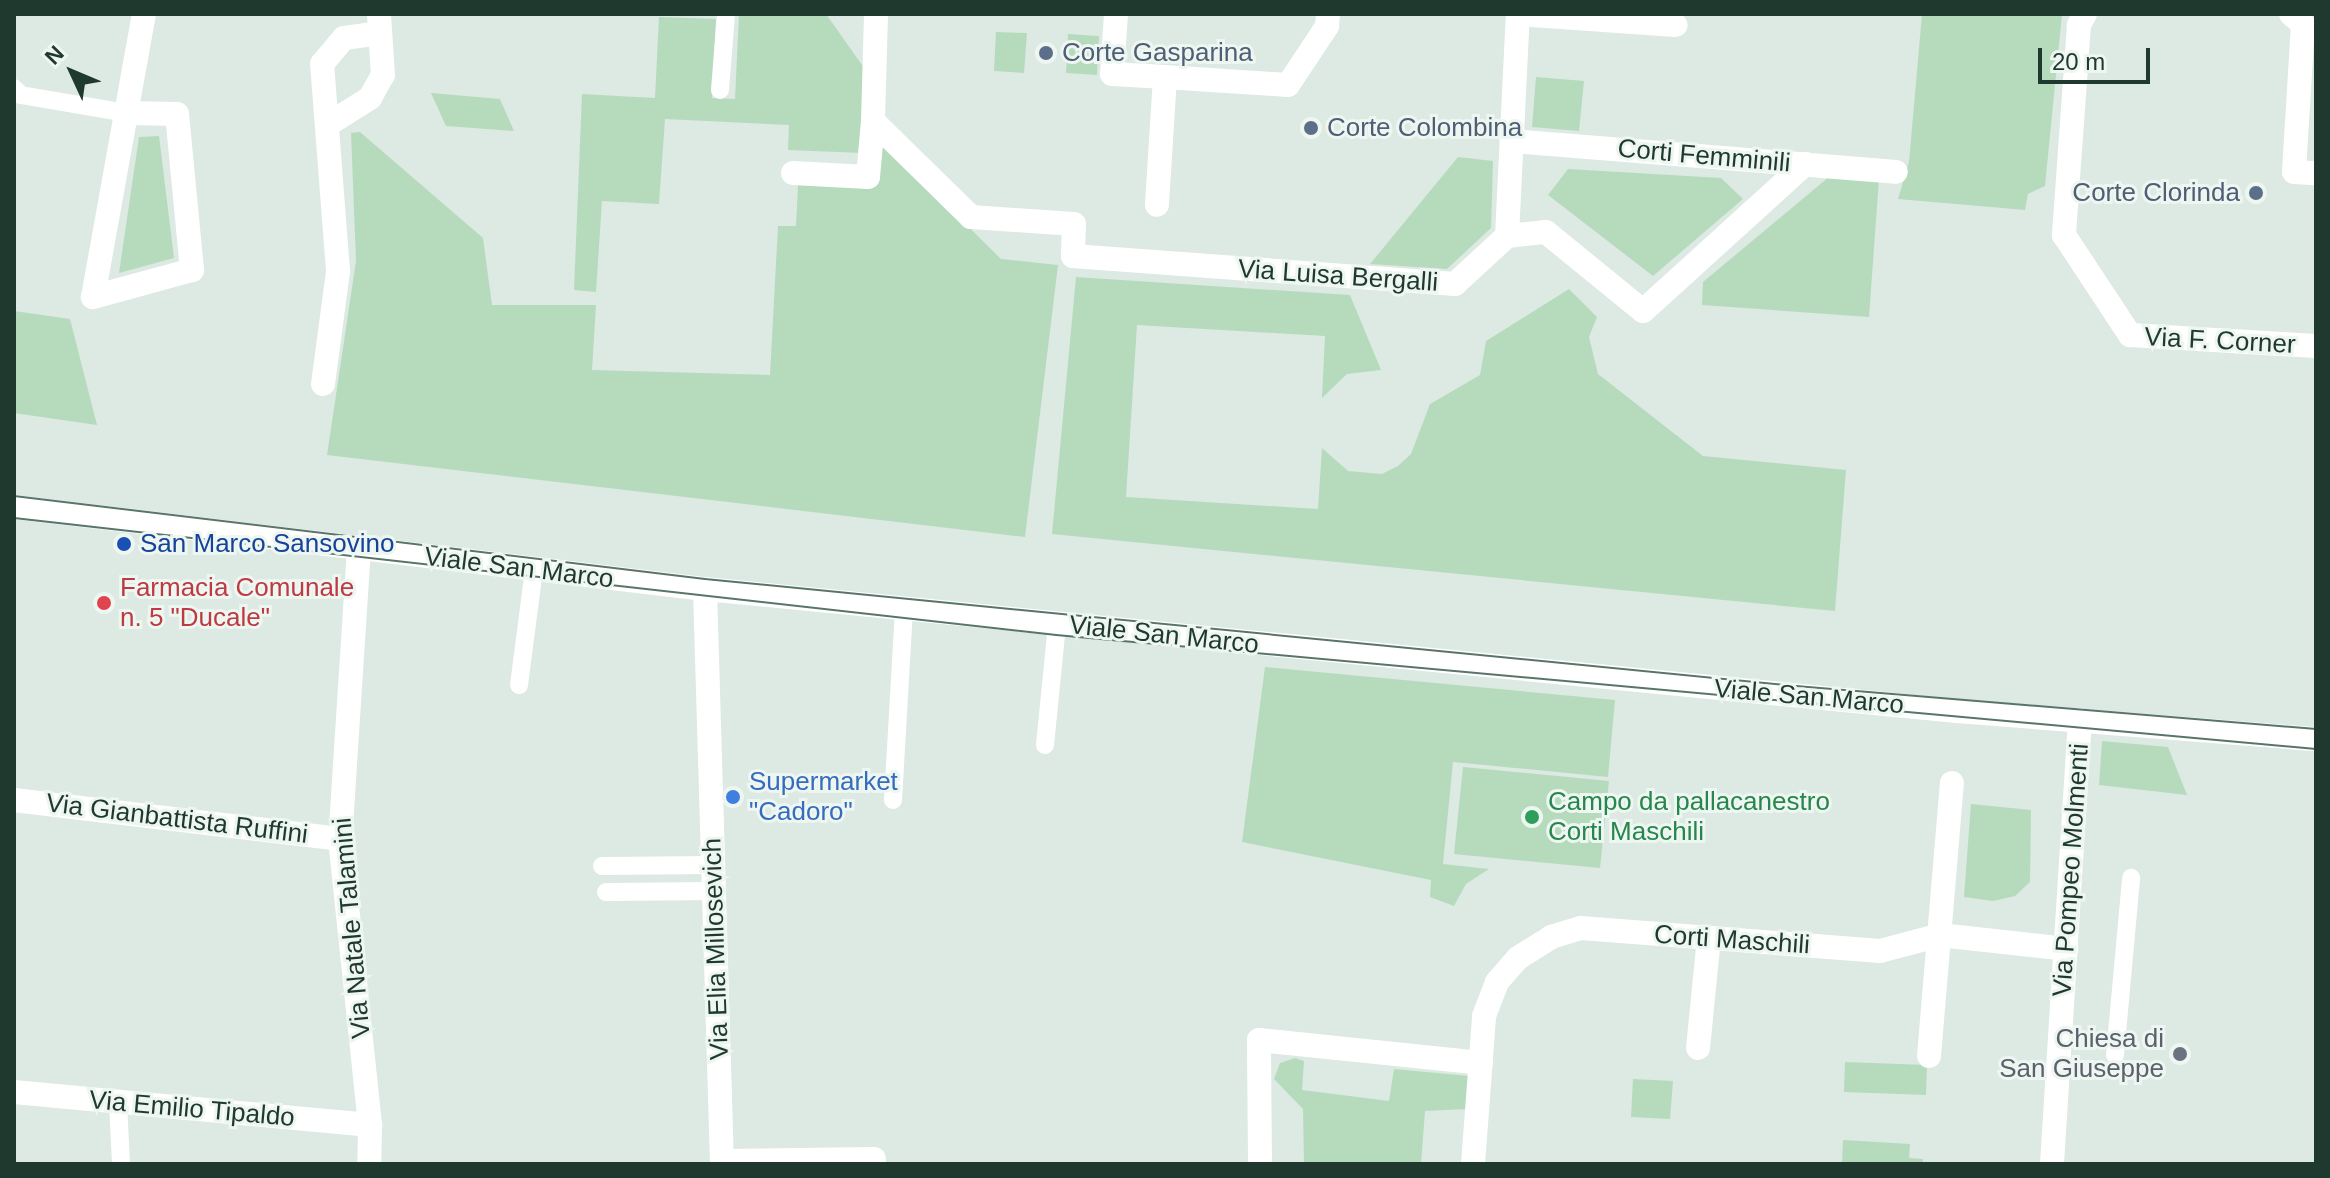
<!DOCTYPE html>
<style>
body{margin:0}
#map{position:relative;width:2330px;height:1178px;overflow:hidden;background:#dde9e3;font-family:Arial,sans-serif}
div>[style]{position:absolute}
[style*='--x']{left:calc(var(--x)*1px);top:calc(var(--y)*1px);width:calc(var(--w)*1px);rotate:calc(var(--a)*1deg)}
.green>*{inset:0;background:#b6dbbc}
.lane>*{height:18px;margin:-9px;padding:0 9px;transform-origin:9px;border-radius:9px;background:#fff}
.street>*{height:24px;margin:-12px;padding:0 12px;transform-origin:12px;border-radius:12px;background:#fff}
.secondary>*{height:24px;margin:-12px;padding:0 12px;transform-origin:12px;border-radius:12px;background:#fff}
.tram>*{height:2px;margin:-1px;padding:0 1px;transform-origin:1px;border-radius:1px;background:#59756a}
.dots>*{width:22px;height:22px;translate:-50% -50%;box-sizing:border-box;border:4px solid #eef6f1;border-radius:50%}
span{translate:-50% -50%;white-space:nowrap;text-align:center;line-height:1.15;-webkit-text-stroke:6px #eef6f1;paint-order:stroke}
.service-label{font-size:26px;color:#4e5e75}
.left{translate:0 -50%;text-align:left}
.right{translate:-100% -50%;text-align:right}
.street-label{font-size:26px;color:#1f392f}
.transit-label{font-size:26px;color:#164399}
.health-label{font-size:26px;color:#be3a42}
.shop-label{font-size:26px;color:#366cbe}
.leisure-label{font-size:26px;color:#27864d}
.worship-label{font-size:26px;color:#5b616d}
.frame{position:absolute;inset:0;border:16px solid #1f392f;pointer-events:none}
.north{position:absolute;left:32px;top:32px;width:80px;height:80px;-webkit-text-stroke:6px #eef6f1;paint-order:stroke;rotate:314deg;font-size:22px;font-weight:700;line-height:32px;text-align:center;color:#1f392f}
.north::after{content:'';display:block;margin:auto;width:28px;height:36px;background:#1f392f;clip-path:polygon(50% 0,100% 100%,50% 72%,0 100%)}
.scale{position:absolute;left:2038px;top:48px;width:112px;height:36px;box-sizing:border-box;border:4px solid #1f392f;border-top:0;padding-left:10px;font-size:24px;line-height:28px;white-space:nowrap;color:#1f392f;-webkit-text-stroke:6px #eef6f1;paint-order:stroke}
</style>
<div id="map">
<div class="green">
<div style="clip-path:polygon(739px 14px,826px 14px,867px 72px,863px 153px,788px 150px,789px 125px,665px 119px,659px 204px,602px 201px,596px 292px,574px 290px,582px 94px,655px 98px,659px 17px,716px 19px,712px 98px,735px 99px)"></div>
<div style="clip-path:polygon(1922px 14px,2062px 14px,2045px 186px,2028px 194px,2025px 210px,1898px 199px,1909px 162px)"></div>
<div style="clip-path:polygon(996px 32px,1027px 33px,1024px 73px,994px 71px)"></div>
<div style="clip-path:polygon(1068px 34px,1099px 36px,1097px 75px,1066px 73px)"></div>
<div style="clip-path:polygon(1536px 77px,1584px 81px,1579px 131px,1532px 127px)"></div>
<div style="clip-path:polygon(431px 93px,500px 99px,514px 131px,446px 126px)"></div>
<div style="clip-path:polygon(360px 132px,483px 238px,492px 305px,596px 305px,592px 370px,770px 375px,778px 226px,796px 226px,798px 185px,877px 185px,879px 138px,1001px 259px,1058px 265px,1025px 537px,327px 455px,356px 261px,351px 133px)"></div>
<div style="clip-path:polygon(159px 136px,174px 258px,119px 273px,139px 137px)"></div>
<div style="clip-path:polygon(1458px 157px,1493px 161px,1491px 228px,1447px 269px,1370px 264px)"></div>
<div style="clip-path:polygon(1568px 169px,1721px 178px,1743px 199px,1653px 276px,1548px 195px)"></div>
<div style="clip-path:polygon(1830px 176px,1879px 179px,1869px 317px,1702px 305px,1703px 282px)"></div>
<div style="clip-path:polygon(1076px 277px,1350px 295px,1381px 370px,1347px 374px,1322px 398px,1325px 336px,1137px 325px,1126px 497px,1318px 509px,1322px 448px,1348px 471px,1382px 474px,1398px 466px,1411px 454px,1430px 404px,1480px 375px,1486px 341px,1569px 289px,1597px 317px,1589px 337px,1598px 374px,1703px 456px,1846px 470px,1835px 611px,1052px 534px)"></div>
<div style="clip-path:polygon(14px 311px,70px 319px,97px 425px,14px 413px)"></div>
<div style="clip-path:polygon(1265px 667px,1615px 700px,1608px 777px,1453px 762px,1443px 864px,1489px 869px,1466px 884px,1454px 906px,1430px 897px,1431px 880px,1242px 842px)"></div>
<div style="clip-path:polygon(2102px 741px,2168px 747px,2187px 795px,2099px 785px)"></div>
<div style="clip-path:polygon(1463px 767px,1609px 781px,1600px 868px,1454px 854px)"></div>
<div style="clip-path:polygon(1971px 804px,2031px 810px,2030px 882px,2015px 896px,1993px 901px,1964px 897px)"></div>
<div style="clip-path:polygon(1295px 1058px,1304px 1061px,1302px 1090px,1389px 1101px,1394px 1069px,1469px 1076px,1468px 1109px,1425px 1111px,1421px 1164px,1304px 1164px,1303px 1109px,1274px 1079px,1280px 1063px)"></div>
<div style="clip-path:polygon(1845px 1062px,1927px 1065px,1926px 1095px,1844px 1092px)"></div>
<div style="clip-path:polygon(1633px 1079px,1673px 1081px,1670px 1119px,1631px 1117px)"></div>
<div style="clip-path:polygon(1843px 1140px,1910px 1144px,1909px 1158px,1923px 1159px,1923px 1164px,1842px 1164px)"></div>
</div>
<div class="lane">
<div style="--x:14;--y:88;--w:10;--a:45"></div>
<div style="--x:21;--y:95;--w:108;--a:9.6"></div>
<div style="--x:720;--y:90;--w:76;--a:-85.5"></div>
<div style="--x:519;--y:685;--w:116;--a:-82.6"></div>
<div style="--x:1045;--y:745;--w:122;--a:-84.3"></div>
<div style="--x:893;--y:800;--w:191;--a:-86.7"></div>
<div style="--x:602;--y:866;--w:111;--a:-0.5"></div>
<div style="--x:606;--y:892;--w:108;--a:-0.5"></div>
<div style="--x:2115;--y:1055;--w:178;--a:-84.8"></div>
<div style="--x:118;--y:1102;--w:62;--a:87.2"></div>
</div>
<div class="street">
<div style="--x:876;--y:14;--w:107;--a:91.6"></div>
<div style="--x:873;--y:121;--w:137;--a:44.4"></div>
<div style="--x:971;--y:217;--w:103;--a:3.9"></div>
<div style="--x:1074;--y:224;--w:32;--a:92"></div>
<div style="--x:1073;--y:256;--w:383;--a:4.2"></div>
<div style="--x:1455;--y:284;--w:71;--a:-42.7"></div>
<div style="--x:1507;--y:236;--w:222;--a:-87.2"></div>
<div style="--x:1116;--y:14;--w:60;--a:93.8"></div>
<div style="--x:1112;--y:74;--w:53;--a:3.2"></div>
<div style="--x:1165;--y:77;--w:128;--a:93.6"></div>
<div style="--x:1518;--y:14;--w:158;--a:4"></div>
<div style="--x:2085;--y:14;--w:13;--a:119"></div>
<div style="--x:2079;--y:25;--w:211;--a:94.1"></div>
<div style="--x:2064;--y:235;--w:120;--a:56.6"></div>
<div style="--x:2130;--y:335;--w:186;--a:3.4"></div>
<div style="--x:2291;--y:14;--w:16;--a:40"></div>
<div style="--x:2303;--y:24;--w:148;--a:93.5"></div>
<div style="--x:2294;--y:172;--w:22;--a:3"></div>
<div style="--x:1165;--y:77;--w:123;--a:3.7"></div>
<div style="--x:1288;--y:85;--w:71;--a:-56.5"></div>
<div style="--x:1327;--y:26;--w:12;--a:-85"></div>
<div style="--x:127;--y:113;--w:50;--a:1.1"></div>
<div style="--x:177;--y:114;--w:157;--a:84.5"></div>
<div style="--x:192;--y:270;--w:103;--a:164.7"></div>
<div style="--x:93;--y:297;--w:288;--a:-79.8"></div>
<div style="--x:327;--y:125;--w:51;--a:-32.1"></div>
<div style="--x:370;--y:98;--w:26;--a:-61"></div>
<div style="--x:383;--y:75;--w:61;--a:-93.8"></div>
<div style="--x:1512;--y:141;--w:385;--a:4.6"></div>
<div style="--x:793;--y:173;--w:75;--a:3.1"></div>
<div style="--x:868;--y:177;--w:56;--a:-84.9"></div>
<div style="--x:1507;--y:236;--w:39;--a:-6"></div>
<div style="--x:1546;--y:232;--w:125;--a:39.2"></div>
<div style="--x:1643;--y:311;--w:219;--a:-42.2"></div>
<div style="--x:323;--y:384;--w:114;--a:-82.4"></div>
<div style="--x:338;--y:271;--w:208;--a:-94.4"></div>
<div style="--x:322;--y:64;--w:34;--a:-50"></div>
<div style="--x:344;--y:38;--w:34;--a:-8"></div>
<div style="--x:359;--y:548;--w:292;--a:93.7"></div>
<div style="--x:340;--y:839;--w:288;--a:84"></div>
<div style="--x:370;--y:1125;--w:39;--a:91"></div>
<div style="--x:705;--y:589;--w:575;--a:88.31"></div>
<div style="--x:14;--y:800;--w:328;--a:6.8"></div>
<div style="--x:1698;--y:1048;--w:111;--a:-84.3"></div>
<div style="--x:1929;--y:1056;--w:274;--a:-85.2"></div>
<div style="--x:14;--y:1092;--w:358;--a:5.3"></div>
<div style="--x:722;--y:1161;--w:152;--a:-0.8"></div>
<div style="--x:1260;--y:1164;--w:124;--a:-90.5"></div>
<div style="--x:1259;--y:1040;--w:223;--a:5.9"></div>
<div style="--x:1473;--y:1164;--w:148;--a:-85.7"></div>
<div style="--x:1484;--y:1016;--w:36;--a:-69"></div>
<div style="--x:1497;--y:982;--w:32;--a:-49"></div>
<div style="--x:1518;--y:958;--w:39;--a:-32"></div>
<div style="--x:1551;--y:937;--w:31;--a:-17"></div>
<div style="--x:1581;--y:928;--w:300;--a:4.4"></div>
<div style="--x:1880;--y:951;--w:62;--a:-14.9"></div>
<div style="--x:1940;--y:935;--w:127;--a:6.3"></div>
<div style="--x:2052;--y:1164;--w:445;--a:-86.4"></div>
</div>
<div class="secondary">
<div style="--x:14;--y:507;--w:696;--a:6.77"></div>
<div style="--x:705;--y:589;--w:1258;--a:5.57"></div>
<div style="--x:1957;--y:711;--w:360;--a:4.5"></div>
</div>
<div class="tram">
<div style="--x:14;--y:496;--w:696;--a:6.85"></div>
<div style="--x:705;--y:579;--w:1096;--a:5.6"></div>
<div style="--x:1796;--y:686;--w:522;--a:4.73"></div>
<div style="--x:14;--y:518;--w:1049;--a:6.41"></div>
<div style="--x:1056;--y:635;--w:1265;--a:5.17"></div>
</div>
<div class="dots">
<div style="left:1046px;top:53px;background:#5c6f8a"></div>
<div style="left:1311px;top:128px;background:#5c6f8a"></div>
<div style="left:2256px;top:193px;background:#5c6f8a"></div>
<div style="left:124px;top:544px;background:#1a4fb4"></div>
<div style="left:104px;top:603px;background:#e0444e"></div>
<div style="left:733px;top:797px;background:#3f7fe0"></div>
<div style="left:1532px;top:817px;background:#2e9e5b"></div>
<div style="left:2180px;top:1054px;background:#6b7280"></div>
</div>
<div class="service-label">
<span class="left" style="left:1062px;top:53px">Corte Gasparina</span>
<span class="left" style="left:1327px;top:128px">Corte Colombina</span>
<span class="right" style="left:2240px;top:193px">Corte Clorinda</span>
</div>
<div class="street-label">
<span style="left:1704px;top:156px;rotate:5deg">Corti Femminili</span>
<span style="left:1338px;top:276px;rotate:4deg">Via Luisa Bergalli</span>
<span style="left:2220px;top:341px;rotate:3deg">Via F. Corner</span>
<span style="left:519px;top:568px;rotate:7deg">Viale San Marco</span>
<span style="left:1164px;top:635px;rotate:6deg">Viale San Marco</span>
<span style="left:1809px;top:697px;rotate:5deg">Viale San Marco</span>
<span style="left:177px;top:819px;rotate:7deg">Via Gianbattista Ruffini</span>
<span style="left:2071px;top:870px;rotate:-86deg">Via Pompeo Molmenti</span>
<span style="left:352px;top:928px;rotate:-95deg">Via Natale Talamini</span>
<span style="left:1732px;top:940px;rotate:4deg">Corti Maschili</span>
<span style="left:716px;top:949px;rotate:-92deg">Via Elia Millosevich</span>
<span style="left:192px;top:1109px;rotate:5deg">Via Emilio Tipaldo</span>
</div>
<div class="transit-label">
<span class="left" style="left:140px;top:544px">San Marco Sansovino</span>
</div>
<div class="health-label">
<span class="left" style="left:120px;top:603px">Farmacia Comunale<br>n. 5 "Ducale"</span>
</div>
<div class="shop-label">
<span class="left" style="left:749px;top:797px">Supermarket<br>"Cadoro"</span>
</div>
<div class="leisure-label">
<span class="left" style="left:1548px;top:817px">Campo da pallacanestro<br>Corti Maschili</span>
</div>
<div class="worship-label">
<span class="right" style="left:2164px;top:1054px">Chiesa di<br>San Giuseppe</span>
</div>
<div class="frame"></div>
<div class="north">N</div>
<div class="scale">20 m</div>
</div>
